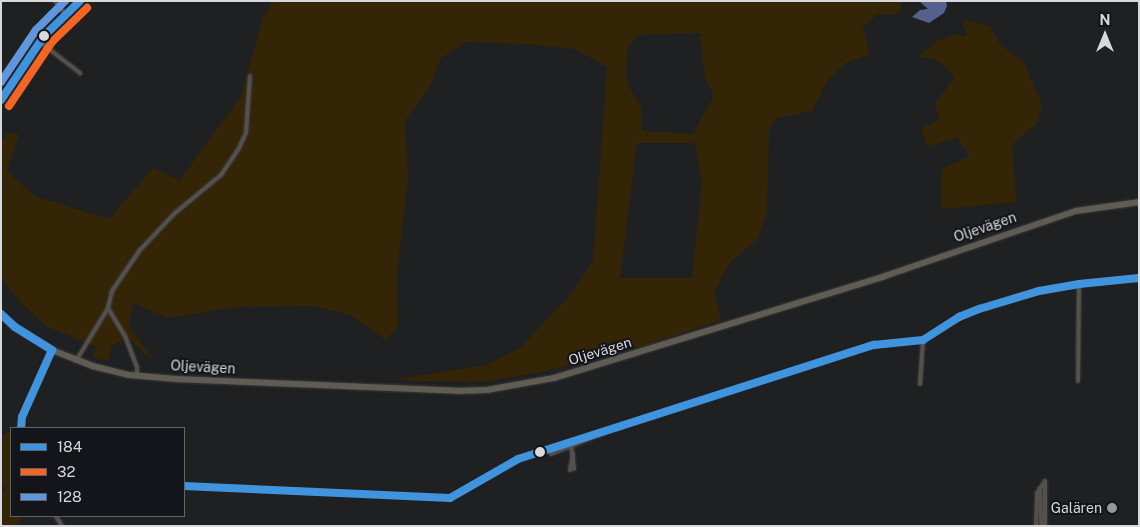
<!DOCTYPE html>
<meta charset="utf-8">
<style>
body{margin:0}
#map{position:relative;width:1140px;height:527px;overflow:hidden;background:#1e2022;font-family:"Public Sans",sans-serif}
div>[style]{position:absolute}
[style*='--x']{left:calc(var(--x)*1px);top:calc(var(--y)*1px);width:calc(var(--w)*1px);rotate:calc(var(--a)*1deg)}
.green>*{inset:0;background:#352507}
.water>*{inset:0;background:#56628d}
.roads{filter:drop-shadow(0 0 1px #393a3b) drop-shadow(0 0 1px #393a3b)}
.street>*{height:4px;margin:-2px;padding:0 2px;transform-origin:2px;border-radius:2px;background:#54504b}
.secondary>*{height:5.5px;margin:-2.75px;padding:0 2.75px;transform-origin:2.75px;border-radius:2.75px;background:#605c54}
.bus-1>*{height:8px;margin:-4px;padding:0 4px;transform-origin:4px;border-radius:4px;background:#4094de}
.bus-2>*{height:8px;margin:-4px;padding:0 4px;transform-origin:4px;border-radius:4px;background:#f26522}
.bus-3>*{height:8px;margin:-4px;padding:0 4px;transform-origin:4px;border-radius:4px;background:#6096dc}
.dots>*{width:14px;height:14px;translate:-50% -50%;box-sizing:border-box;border:2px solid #14151a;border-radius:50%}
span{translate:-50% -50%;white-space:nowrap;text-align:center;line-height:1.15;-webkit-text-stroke:4px #14151a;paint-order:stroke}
.street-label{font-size:14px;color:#d8d9dc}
.poi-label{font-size:14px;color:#d8d9dc}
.right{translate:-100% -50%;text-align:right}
.frame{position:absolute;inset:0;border:2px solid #d8d9dc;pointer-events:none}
.legend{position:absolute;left:10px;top:427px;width:175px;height:90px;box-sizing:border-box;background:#14151a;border:1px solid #626368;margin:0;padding:6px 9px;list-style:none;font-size:15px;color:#d8d9dc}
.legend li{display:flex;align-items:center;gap:10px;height:25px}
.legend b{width:25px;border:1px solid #626368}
.north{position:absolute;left:1080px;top:10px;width:50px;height:50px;-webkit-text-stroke:4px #14151a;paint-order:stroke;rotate:0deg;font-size:14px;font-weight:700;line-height:20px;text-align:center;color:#d8d9dc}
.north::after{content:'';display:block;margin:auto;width:18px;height:22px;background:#d8d9dc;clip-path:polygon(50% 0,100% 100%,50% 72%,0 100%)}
</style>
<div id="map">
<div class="green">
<div style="clip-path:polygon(evenodd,274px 1px,902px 1px,899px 14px,878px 14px,863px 27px,870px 54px,845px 63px,827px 81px,812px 111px,776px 118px,769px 131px,767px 213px,757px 239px,729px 264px,714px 293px,721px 320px,646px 345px,542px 372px,484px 382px,422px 381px,156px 364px,127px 337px,110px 347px,109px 361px,93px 358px,96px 347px,46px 326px,20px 302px,1px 278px,1px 143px,7px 132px,19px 134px,7px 171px,34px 196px,109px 219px,153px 168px,180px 180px,241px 96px,263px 17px,274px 1px,698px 33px,702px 35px,700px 38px,705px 78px,714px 96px,693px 134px,642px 131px,641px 107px,628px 85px,626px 68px,628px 46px,639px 35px,698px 33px,274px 1px,465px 42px,527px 44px,575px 49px,607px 67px,593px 261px,572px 293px,520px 348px,487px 365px,395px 379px,156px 364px,129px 326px,133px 303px,168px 318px,237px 307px,314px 306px,350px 315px,386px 340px,398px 326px,397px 274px,408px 176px,405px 121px,431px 85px,440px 59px,465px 42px,274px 1px,637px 143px,695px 143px,702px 181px,692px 278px,620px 278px,637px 143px)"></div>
<div style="clip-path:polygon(968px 20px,991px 27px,1000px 45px,1023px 61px,1042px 105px,1038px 122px,1012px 145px,1016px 202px,941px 209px,942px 169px,970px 156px,957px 137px,927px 147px,921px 128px,940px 120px,935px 104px,954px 78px,948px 69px,934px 59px,919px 56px,937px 41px,955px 34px,964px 36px,967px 34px,963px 24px)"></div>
<div style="clip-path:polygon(10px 431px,11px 516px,23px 516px,16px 526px,1px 526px,1px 493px,6px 489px,1px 482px,1px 456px,3px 435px)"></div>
</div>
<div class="water">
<div style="clip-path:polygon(919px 1px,946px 1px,947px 6px,944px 13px,929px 23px,912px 17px,920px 10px,928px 9px)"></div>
</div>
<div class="roads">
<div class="street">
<div style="--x:55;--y:1;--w:16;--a:52"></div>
<div style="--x:40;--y:42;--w:51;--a:37.8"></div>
<div style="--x:108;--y:308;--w:33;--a:59"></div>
<div style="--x:125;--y:336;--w:34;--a:69"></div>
<div style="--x:137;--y:368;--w:7;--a:90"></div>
<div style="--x:76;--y:361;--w:62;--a:-58.9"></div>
<div style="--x:108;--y:308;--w:17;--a:-77"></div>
<div style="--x:112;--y:291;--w:50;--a:-55.7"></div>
<div style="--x:140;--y:250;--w:51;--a:-46.6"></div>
<div style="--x:175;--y:213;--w:60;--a:-39.6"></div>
<div style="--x:221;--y:175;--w:30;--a:-56"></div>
<div style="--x:238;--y:150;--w:19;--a:-65"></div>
<div style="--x:246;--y:133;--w:57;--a:-86"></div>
<div style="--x:1078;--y:381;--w:97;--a:-89.4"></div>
<div style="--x:920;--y:384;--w:44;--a:-86.1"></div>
<div style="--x:21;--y:428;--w:11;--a:-85"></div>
<div style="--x:22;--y:417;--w:73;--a:-65.9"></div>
<div style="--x:571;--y:444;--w:25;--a:83"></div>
<div style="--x:547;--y:449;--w:67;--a:-17.4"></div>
<div style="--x:551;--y:454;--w:70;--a:-21.8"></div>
<div style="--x:616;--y:428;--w:271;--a:-17.8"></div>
<div style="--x:874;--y:345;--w:49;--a:-5.8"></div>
<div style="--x:923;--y:340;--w:47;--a:-32"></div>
<div style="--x:963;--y:315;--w:48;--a:-18.1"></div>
<div style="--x:1009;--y:300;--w:31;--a:-17"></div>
<div style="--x:1039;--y:291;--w:41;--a:-9.9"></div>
<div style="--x:1079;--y:284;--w:60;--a:-5.7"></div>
<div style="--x:570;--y:470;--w:16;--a:-79"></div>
<div style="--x:1040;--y:488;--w:38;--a:88"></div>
<div style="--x:56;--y:516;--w:12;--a:59"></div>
<div style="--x:1036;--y:526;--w:33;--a:-88"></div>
<div style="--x:1037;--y:493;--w:14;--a:-56"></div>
<div style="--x:1045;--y:526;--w:45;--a:-90"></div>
</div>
<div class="secondary">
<div style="--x:1;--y:100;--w:77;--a:-56.1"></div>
<div style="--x:44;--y:36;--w:50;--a:-44.2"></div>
<div style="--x:1;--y:314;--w:19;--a:43"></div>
<div style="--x:15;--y:327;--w:44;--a:31.9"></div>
<div style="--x:52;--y:350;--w:44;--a:21.3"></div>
<div style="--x:93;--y:366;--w:38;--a:14"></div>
<div style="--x:130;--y:375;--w:46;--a:5"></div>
<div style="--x:176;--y:379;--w:281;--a:2.4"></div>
<div style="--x:457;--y:391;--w:30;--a:-2"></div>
<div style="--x:487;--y:390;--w:68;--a:-10.2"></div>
<div style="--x:554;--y:378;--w:346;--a:-17.1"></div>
<div style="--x:885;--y:276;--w:202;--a:-18.8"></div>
<div style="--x:1076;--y:211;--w:64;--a:-8.1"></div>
</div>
</div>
<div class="bus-1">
<div style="--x:1;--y:100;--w:77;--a:-56.1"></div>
<div style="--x:44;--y:36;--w:50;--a:-44.2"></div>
<div style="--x:1;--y:314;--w:19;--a:43"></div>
<div style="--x:15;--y:327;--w:44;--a:31.9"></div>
<div style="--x:21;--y:428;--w:11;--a:-85"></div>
<div style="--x:22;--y:417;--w:73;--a:-65.9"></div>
<div style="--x:184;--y:486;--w:266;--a:2.6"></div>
<div style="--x:450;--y:498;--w:78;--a:-29.8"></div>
<div style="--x:518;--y:459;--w:374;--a:-17.8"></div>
<div style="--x:874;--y:345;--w:49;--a:-5.8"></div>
<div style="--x:923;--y:340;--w:43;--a:-32.6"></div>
<div style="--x:959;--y:317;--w:22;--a:-22"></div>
<div style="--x:979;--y:309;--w:63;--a:-16.7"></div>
<div style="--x:1039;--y:291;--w:41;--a:-9.9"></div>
<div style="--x:1079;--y:284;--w:60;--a:-5.7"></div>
</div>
<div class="bus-2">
<div style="--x:9;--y:106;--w:77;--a:-56.1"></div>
<div style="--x:52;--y:42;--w:49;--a:-44.2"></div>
</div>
<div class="bus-3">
<div style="--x:1;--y:82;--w:63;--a:-56.1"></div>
<div style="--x:36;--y:30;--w:41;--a:-45"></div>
</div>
<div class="dots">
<div style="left:44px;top:36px;background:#d8d9dc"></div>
<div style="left:540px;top:452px;background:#d8d9dc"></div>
<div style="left:1112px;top:508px;background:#97989b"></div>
</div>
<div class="street-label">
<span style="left:985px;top:227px;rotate:-19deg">Oljevägen</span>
<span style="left:600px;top:351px;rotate:-17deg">Oljevägen</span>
<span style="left:203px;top:367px;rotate:3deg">Oljevägen</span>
</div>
<div class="poi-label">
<span class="right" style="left:1102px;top:508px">Galären</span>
</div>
<div class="frame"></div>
<ul class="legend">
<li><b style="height:6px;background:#4094de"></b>184</li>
<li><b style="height:6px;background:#f26522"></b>32</li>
<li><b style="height:6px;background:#6096dc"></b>128</li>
</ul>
<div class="north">N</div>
</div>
